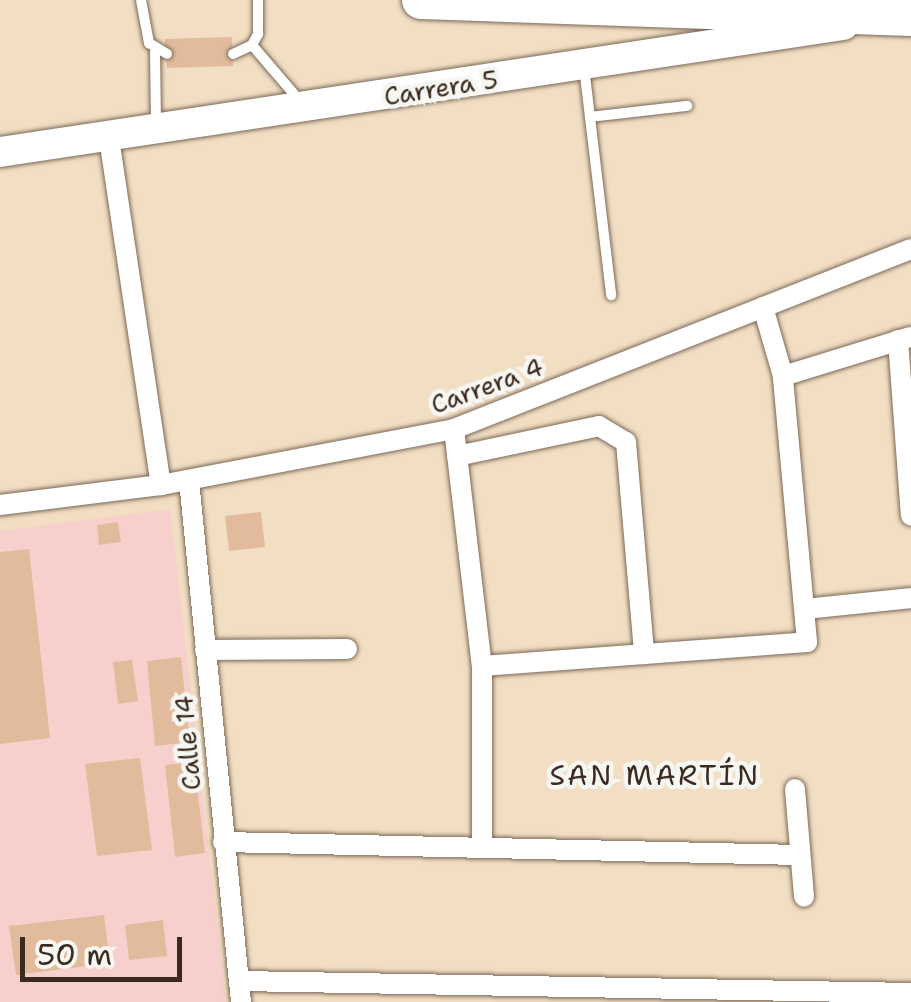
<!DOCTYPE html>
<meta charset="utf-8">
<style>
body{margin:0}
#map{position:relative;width:911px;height:1002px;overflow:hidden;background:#f2dec3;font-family:"Shantell Sans",sans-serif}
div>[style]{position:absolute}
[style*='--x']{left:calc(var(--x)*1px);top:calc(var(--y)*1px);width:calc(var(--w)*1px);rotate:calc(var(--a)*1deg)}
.built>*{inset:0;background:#f7d0cd}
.building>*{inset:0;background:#e2bb9c}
.roads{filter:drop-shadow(0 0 2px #7b6958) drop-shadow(0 0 2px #7b6958)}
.lane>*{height:10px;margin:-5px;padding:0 5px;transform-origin:5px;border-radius:5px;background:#fff}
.street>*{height:20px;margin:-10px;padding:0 10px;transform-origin:10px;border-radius:10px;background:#fff}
.secondary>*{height:30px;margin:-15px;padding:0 15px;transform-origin:15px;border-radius:15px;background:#fff}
.highway>*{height:38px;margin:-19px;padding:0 19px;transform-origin:19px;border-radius:19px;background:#fff}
span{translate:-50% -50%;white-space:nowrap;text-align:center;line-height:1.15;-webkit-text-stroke:9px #f6f6f2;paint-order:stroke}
.street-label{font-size:25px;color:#3b2a1e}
.neighbourhood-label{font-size:28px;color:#3b2a1e;letter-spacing:2.5px}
.scale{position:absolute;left:20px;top:937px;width:162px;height:45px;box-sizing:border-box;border:5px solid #3b2a1e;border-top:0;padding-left:12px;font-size:30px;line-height:35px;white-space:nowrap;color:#3b2a1e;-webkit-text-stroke:8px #f6f6f2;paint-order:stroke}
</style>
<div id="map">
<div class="built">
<div style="clip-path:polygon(170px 509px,226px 1002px,0 1002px,0 531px)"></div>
</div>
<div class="building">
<div style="clip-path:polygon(232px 37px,233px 66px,167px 68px,165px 39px)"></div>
<div style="clip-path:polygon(261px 512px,265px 547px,229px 551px,225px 516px)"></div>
<div style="clip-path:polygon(118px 522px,121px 542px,99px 545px,97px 525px)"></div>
<div style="clip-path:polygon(29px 549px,50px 738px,0 744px,0 552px)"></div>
<div style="clip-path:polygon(181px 657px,190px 742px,155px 746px,147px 661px)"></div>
<div style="clip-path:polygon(132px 660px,138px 701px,118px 704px,113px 662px)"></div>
<div style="clip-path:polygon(140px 758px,152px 850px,97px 856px,85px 764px)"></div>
<div style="clip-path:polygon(194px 762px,205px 853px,175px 857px,165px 765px)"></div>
<div style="clip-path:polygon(104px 915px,110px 963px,16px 975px,9px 926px)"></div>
<div style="clip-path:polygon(163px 920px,167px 956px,129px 960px,125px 925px)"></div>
</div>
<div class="roads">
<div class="lane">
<div style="--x:141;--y:0;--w:44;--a:79.5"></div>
<div style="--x:149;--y:43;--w:21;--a:31"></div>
<div style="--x:252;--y:45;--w:74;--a:49.4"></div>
<div style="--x:155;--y:51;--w:74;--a:89.2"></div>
<div style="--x:233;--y:54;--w:21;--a:-25"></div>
<div style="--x:252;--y:45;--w:13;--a:-61"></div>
<div style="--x:258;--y:34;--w:34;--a:-90"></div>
<div style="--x:584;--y:67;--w:230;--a:83.2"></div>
<div style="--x:590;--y:117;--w:98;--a:-6.5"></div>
</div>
<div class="street">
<div style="--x:109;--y:138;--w:351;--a:81.5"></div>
<div style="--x:898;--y:340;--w:176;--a:85.8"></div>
<div style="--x:783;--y:376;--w:133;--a:-17.1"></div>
<div style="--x:454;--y:429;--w:239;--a:83.3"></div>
<div style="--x:482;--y:666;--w:177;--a:90"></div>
<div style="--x:457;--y:456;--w:145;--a:-11.9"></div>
<div style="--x:599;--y:426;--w:31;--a:31"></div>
<div style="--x:626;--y:442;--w:213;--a:85.1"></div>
<div style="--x:189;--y:480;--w:525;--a:84.31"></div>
<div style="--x:0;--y:505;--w:162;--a:-7.1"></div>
<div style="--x:161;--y:485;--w:298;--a:-10.8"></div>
<div style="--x:454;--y:429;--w:491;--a:-21.5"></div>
<div style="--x:805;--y:609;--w:107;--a:-5.9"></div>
<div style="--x:205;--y:650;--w:142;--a:-0.4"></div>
<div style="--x:482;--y:666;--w:326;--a:-4.2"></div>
<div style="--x:807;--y:642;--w:267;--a:-95.2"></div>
<div style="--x:783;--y:376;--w:72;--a:-106.2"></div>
<div style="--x:795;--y:789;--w:108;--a:85.2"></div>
<div style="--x:223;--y:842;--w:576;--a:1.29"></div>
<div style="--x:239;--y:981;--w:672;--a:1.02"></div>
</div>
<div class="secondary">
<div style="--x:0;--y:152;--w:853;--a:-8.57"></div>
</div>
<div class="highway">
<div style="--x:421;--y:0;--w:490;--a:2"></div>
</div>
</div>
<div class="street-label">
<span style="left:441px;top:88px;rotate:-9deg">Carrera 5</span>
<span style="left:487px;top:386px;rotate:-20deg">Carrera 4</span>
<span style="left:188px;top:743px;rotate:-95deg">Calle 14</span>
</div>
<div class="neighbourhood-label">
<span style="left:655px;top:775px">SAN MARTÍN</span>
</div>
<div class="scale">50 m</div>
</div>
